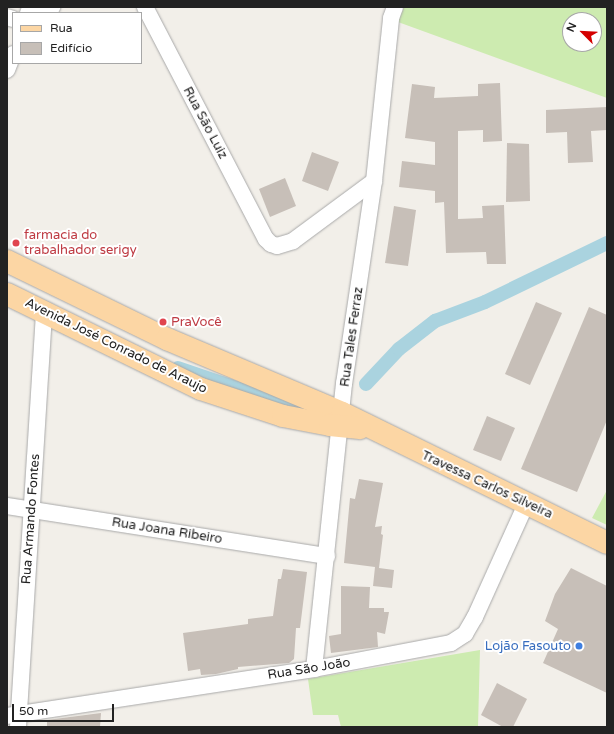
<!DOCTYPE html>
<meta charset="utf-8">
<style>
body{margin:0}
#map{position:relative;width:614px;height:734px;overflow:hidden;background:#f2efe9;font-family:"Varela Round",sans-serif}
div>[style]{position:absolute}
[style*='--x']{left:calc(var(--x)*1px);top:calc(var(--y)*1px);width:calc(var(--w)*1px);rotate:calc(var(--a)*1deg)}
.grass>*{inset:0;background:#cdebb0}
.canal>*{height:14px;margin:-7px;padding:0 7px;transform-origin:7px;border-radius:7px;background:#aad3df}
.building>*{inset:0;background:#c7bfb8}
.roads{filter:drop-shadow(0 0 1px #a9a9a9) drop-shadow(0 0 1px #a9a9a9)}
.minor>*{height:16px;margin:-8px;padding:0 8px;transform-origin:8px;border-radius:8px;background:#fff}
.primary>*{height:22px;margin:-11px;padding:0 11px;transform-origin:11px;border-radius:11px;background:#fcd6a4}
.dots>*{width:11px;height:11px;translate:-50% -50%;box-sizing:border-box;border:2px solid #fff;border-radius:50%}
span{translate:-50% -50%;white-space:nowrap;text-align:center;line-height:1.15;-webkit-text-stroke:4px #fff;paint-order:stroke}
.street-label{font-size:13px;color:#222}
.health-label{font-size:13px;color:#be3a42}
.left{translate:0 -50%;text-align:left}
.shop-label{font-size:13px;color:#366cbe}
.right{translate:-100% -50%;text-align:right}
.frame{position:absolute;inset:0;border:8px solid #222;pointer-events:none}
.legend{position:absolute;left:12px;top:12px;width:130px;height:52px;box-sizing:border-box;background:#fff;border:1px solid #a7a7a7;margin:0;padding:5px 7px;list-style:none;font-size:12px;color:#222}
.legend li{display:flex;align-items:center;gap:8px;height:20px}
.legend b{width:20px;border:1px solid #a7a7a7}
.north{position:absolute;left:562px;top:12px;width:40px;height:40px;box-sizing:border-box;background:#fff;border:1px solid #a7a7a7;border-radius:50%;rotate:294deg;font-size:11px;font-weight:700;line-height:16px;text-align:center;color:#222}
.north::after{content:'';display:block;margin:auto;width:14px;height:18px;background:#d40000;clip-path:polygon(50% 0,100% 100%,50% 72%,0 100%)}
.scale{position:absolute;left:12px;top:704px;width:102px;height:18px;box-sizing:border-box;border:2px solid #222;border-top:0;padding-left:5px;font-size:12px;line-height:14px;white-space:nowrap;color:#222;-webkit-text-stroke:3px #fff;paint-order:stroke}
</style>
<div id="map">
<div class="grass">
<div style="clip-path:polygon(evenodd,404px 7px,607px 7px,607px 98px,398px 22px,404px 7px,570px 20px,594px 20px,594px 44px,570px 44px,570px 20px)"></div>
<div style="clip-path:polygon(607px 490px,607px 525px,592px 518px)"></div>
<div style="clip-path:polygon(480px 650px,478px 727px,341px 727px,338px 715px,313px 715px,308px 679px)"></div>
</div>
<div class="canal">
<div style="--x:178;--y:368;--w:124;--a:18.9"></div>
<div style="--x:366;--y:384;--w:48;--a:-46.7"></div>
<div style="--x:399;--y:349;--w:46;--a:-37.9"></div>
<div style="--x:435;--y:321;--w:53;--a:-20.8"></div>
<div style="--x:485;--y:302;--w:136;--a:-25.8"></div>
</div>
<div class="building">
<div style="clip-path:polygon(500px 83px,502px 141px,483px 142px,483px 130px,458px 131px,458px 219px,483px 218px,482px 206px,504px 205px,506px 264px,487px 264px,486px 252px,446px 253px,444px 202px,435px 203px,435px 191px,399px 187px,402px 161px,435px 165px,435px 142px,405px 138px,412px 84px,435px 87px,434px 98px,478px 96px,478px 84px)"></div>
<div style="clip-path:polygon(607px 107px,607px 130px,591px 131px,593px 162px,568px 163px,567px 132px,546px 133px,546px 110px)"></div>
<div style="clip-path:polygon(507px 143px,529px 144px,530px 201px,506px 202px)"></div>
<div style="clip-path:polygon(312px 152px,339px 162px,328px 191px,302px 181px)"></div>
<div style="clip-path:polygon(285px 178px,296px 206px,270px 217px,259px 189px)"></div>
<div style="clip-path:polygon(394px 206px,416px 210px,408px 266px,385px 263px)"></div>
<div style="clip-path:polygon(536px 302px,562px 313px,530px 385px,505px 374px)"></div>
<div style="clip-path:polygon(589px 307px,607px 315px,607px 420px,577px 492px,521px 469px)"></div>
<div style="clip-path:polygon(487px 416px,515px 428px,501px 461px,473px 450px)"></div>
<div style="clip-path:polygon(359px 479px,383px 483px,375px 527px,382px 526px,381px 534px,383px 535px,379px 568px,394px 570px,392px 588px,373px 586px,375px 567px,344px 563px,350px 498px,355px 499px)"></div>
<div style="clip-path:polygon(571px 568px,607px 586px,607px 693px,543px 663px,558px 629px,545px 621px,555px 594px)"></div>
<div style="clip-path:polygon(283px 569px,307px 572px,300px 628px,296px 628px,294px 659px,289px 663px,238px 667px,238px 669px,216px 674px,201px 675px,200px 669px,188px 671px,183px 633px,248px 624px,248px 619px,273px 616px,278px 579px,281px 579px)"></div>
<div style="clip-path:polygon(341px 586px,370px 587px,369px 608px,384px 608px,384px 612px,389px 612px,385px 634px,377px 632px,378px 647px,331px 653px,329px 636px,341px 634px)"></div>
<div style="clip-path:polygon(497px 683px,527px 699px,513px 727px,503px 727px,481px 715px)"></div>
<div style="clip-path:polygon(101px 713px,100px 727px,47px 727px,47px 720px)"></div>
</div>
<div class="roads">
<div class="minor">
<div style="--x:145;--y:7;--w:262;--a:62.5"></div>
<div style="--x:266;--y:239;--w:7;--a:45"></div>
<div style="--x:271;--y:244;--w:6;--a:18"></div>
<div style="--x:277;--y:246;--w:17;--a:-17"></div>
<div style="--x:293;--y:241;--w:101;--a:-36.5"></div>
<div style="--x:28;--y:13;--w:7;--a:-63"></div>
<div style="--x:41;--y:13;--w:13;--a:-29"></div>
<div style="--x:7;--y:17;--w:6;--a:18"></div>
<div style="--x:7;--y:70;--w:17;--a:-69"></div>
<div style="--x:7;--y:506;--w:324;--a:8.9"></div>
<div style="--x:314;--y:669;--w:287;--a:-84"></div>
<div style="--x:344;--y:384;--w:205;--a:-81.6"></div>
<div style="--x:374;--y:181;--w:164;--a:-84"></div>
<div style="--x:391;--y:18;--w:12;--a:-70"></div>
<div style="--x:7;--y:716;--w:311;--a:-8.7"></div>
<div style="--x:314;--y:669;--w:139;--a:-10.7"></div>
<div style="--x:451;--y:643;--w:17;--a:-33"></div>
<div style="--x:465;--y:634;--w:20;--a:-60"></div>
<div style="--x:475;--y:617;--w:124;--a:-65.7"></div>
<div style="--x:18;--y:727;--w:418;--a:-86.4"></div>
</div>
<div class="primary">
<div style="--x:7;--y:261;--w:178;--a:26"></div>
<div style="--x:167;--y:339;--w:190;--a:22.9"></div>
<div style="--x:342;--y:413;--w:295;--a:26.1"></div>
<div style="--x:7;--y:294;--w:216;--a:26.1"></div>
<div style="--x:201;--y:389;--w:86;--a:18.2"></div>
<div style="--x:283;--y:416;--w:48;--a:10.8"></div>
<div style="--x:330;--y:425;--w:30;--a:6"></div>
</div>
</div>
<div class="dots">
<div style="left:16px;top:243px;background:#e0444e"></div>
<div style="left:163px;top:322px;background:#e0444e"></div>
<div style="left:579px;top:646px;background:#3f7fe0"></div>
</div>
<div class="street-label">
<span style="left:205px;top:123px;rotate:62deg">Rua São Luiz</span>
<span style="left:352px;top:337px;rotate:-82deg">Rua Tales Ferraz</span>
<span style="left:116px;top:346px;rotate:26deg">Avenida José Conrado de Araujo</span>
<span style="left:487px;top:485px;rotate:25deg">Travessa Carlos Silveira</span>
<span style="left:31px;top:519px;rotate:-86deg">Rua Armando Fontes</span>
<span style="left:167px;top:531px;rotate:9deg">Rua Joana Ribeiro</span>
<span style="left:309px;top:669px;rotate:-9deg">Rua São João</span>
</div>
<div class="health-label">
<span class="left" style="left:24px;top:243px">farmacia do<br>trabalhador serigy</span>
<span class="left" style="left:171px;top:322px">PraVocê</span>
</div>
<div class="shop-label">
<span class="right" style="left:571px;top:646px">Lojão Fasouto</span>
</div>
<div class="frame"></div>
<ul class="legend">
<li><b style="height:5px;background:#fcd6a4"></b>Rua</li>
<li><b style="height:11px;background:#c7bfb8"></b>Edifício</li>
</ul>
<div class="north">N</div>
<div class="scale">50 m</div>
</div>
